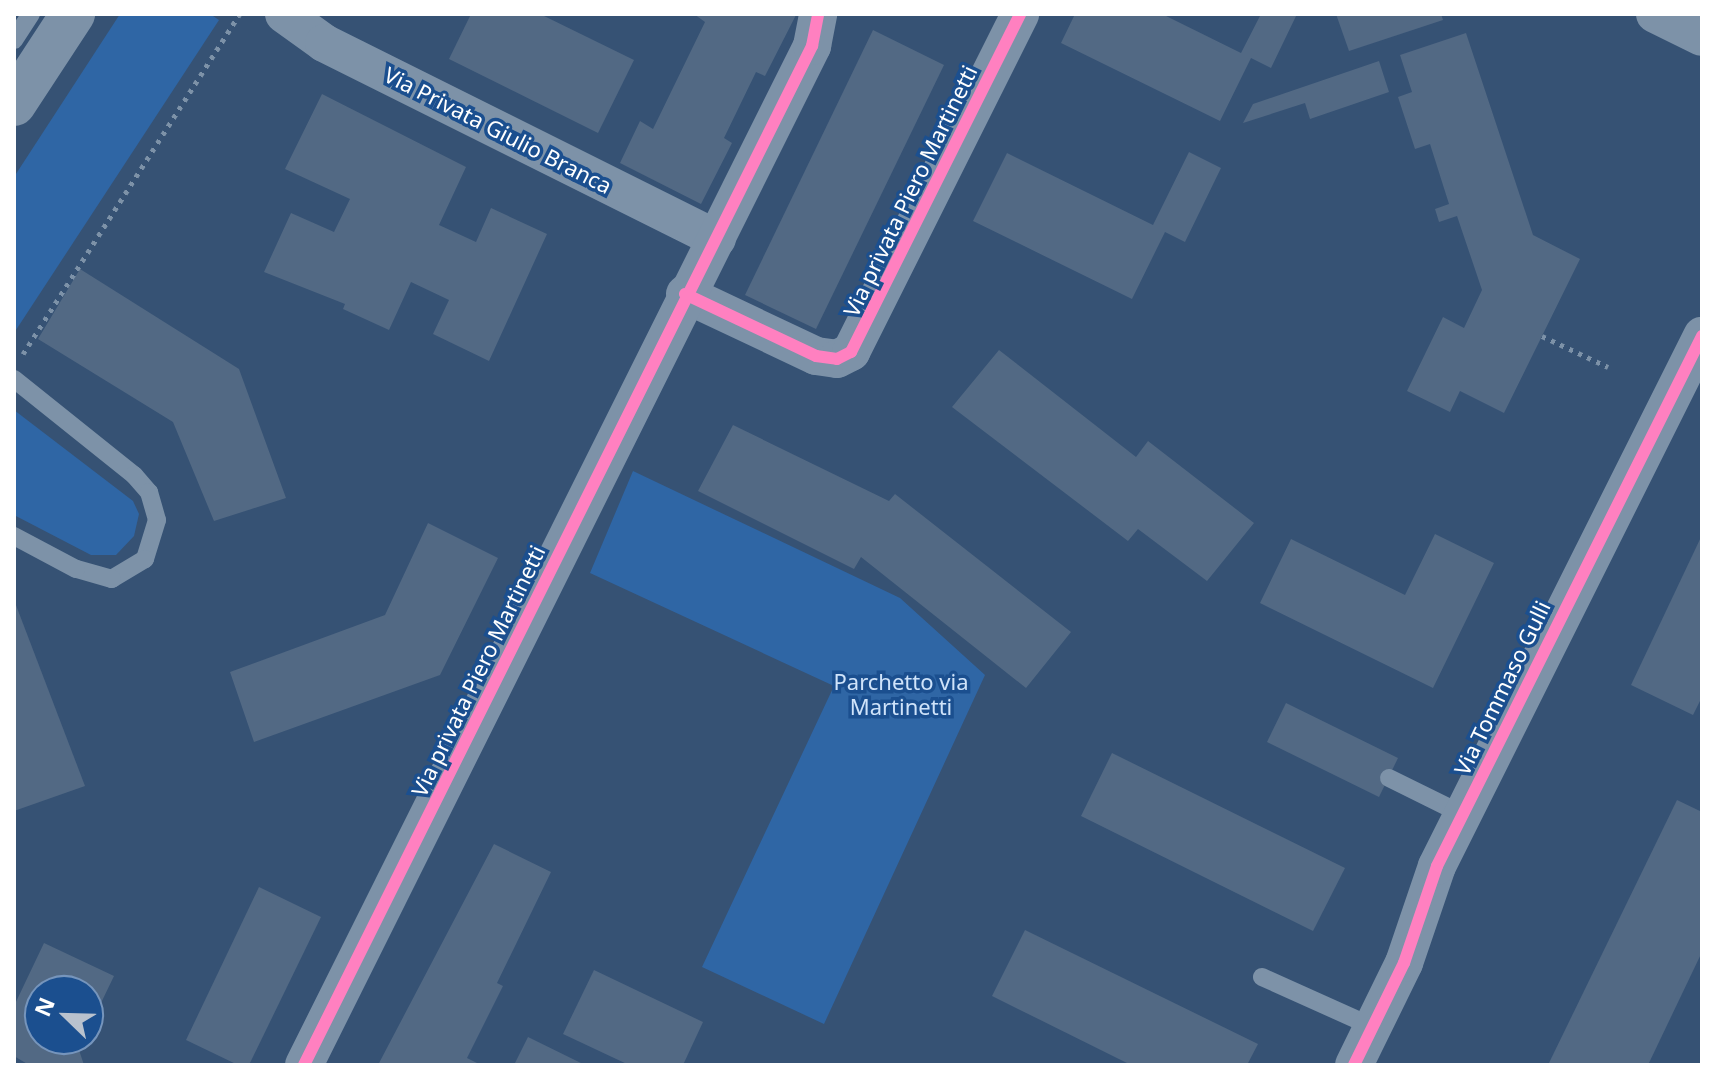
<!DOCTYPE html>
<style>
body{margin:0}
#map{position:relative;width:1716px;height:1079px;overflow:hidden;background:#365274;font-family:"Noto Sans",sans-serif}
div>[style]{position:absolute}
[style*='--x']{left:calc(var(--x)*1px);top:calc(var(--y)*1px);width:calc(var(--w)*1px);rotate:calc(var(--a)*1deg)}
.green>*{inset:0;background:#2f66a5}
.building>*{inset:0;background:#526984}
.path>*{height:5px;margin-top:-2.5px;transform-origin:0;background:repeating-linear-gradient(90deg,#7d92a8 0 4px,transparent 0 10px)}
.service>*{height:18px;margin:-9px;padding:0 9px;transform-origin:9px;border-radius:9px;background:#7d92a8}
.minor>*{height:38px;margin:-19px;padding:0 19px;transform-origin:19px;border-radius:19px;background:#7d92a8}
.tertiary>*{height:44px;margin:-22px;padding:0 22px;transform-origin:22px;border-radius:22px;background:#7d92a8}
.cycleway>*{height:12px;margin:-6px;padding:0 6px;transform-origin:6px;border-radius:6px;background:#ff80c0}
span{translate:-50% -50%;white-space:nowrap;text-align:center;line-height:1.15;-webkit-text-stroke:7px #1b4f8f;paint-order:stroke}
.street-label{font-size:22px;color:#fff}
.park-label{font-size:22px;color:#cfe3fa}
.frame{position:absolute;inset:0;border:16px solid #fff;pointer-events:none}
.north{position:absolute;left:24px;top:975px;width:80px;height:80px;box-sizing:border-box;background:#1b4f8f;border:2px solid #7695bc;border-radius:50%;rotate:293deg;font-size:22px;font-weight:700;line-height:32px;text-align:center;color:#fff}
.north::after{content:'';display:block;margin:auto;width:28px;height:36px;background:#b9c2ce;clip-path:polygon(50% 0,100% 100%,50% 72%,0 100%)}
</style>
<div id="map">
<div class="green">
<div style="clip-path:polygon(120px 14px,210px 14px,219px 20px,14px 333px,14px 177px)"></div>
<div style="clip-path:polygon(14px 410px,133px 501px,139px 514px,134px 536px,116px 555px,91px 555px,14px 515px)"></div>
<div style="clip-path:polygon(633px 471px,900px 598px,985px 675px,824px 1024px,702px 967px,834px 686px,590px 573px)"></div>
</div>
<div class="building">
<div style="clip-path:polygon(471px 14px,540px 14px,634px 60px,598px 133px,449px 59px)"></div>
<div style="clip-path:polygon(694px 14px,796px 15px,765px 76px,756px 72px,724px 138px,732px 143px,701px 204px,620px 163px,640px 121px,653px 129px,705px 22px)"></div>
<div style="clip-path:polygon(1075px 14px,1162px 14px,1241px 53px,1261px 14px,1297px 14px,1271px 68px,1251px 58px,1220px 121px,1061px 43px)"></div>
<div style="clip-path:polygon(1336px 14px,1441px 14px,1443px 20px,1349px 51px)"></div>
<div style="clip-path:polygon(873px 30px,944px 65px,816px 329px,745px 295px)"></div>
<div style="clip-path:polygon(1466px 33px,1533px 235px,1580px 259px,1504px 413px,1460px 391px,1450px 412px,1407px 391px,1443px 317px,1464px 328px,1482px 290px,1457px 216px,1439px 222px,1435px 209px,1449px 204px,1430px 144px,1415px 149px,1398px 97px,1412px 92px,1400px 55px)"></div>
<div style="clip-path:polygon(1379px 61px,1389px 92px,1310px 119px,1305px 103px,1243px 123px,1253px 104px)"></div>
<div style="clip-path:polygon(322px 94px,466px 167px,439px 225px,476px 242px,491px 208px,547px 234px,489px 361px,433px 334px,449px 300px,411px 282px,389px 330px,343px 309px,345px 304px,264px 272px,291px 213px,334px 232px,350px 199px,285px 169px)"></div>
<div style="clip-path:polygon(1189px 152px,1221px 168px,1185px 242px,1165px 232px,1132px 299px,973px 221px,1007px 153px,1153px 225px)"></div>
<div style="clip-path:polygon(80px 269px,239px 369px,286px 498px,214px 521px,173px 422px,38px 339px)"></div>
<div style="clip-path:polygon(999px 350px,1136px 457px,1148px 441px,1254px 523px,1207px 581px,1138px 529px,1128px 541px,952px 407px)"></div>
<div style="clip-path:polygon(733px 425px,889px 501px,895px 494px,1071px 632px,1026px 688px,861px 557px,854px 569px,698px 491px)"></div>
<div style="clip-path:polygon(428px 523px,498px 558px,440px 675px,254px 742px,230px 672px,385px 615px)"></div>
<div style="clip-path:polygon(1435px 534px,1494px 563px,1433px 688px,1260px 603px,1291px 539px,1405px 595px)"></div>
<div style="clip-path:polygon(1702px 535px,1702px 697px,1693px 715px,1631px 685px)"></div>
<div style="clip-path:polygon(14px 600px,85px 786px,14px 811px)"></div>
<div style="clip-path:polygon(1286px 703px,1398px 758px,1379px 797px,1267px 742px)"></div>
<div style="clip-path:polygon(1112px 753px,1345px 868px,1313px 931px,1081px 816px)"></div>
<div style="clip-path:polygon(1677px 800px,1702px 812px,1702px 952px,1648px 1065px,1548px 1065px)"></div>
<div style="clip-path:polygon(494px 844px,551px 872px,497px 983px,503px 986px,467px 1058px,481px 1065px,378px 1065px)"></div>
<div style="clip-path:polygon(259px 887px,321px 917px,249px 1065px,238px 1065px,186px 1040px)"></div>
<div style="clip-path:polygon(1025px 930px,1258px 1044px,1247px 1065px,1131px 1065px,992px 996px)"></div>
<div style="clip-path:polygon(44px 943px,114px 976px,88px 1030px,88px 991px,40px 991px,40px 1039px,84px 1039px,79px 1050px,84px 1065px,29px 1065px,14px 1056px,14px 1006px)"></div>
<div style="clip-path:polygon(594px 970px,703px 1022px,683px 1065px,629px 1065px,563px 1034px)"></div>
<div style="clip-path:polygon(528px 1037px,585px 1065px,514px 1065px)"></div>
</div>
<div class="path">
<div style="--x:1542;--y:336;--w:73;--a:25.2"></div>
<div style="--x:23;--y:354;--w:403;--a:-57.5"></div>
</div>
<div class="service">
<div style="--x:14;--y:40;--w:31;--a:-57"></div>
<div style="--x:14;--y:379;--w:154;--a:38.7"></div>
<div style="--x:134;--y:475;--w:23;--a:49"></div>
<div style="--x:149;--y:492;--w:29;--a:74"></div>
<div style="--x:157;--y:520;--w:41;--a:107.1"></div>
<div style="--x:145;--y:559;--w:39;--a:149"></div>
<div style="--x:112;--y:579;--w:37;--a:-164"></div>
<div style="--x:76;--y:569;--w:70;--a:-152"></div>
<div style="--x:1389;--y:778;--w:81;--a:26.3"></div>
<div style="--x:1262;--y:977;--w:122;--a:24.2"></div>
</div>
<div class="minor">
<div style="--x:284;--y:14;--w:49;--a:35.9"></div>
<div style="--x:324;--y:43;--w:439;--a:26.5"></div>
<div style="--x:1655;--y:14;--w:52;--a:26.1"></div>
<div style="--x:685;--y:294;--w:145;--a:25.3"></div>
<div style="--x:816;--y:356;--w:21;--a:8"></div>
<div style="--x:837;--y:359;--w:16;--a:-27"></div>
<div style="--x:851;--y:352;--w:378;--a:-63.4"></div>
<div style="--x:304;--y:1065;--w:1139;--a:-63.5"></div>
<div style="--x:812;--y:46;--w:33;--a:-79"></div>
<div style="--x:1354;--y:1065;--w:114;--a:-63.9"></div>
<div style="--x:1404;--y:963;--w:102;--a:-71.2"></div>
<div style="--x:1437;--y:866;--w:593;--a:-63.43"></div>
</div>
<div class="tertiary">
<div style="--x:14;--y:104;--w:108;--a:-56.8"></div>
</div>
<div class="cycleway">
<div style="--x:685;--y:294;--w:145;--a:25.3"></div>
<div style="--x:816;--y:356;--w:21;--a:8"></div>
<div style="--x:837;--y:359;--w:16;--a:-27"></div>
<div style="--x:851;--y:352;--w:378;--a:-63.4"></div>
<div style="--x:304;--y:1065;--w:1139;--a:-63.5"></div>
<div style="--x:812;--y:46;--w:33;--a:-79"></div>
<div style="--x:1354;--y:1065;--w:114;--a:-63.9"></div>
<div style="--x:1404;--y:963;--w:102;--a:-71.2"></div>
<div style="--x:1437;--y:866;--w:593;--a:-63.43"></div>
</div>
<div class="street-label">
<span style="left:498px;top:130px;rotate:27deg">Via Privata Giulio Branca</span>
<span style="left:910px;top:191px;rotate:-64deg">Via privata Piero Martinetti</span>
<span style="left:478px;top:671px;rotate:-64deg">Via privata Piero Martinetti</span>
<span style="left:1502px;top:688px;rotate:-64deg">Via Tommaso Gulli</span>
</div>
<div class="park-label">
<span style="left:901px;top:694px">Parchetto via<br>Martinetti</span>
</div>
<div class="frame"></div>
<div class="north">N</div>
</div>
